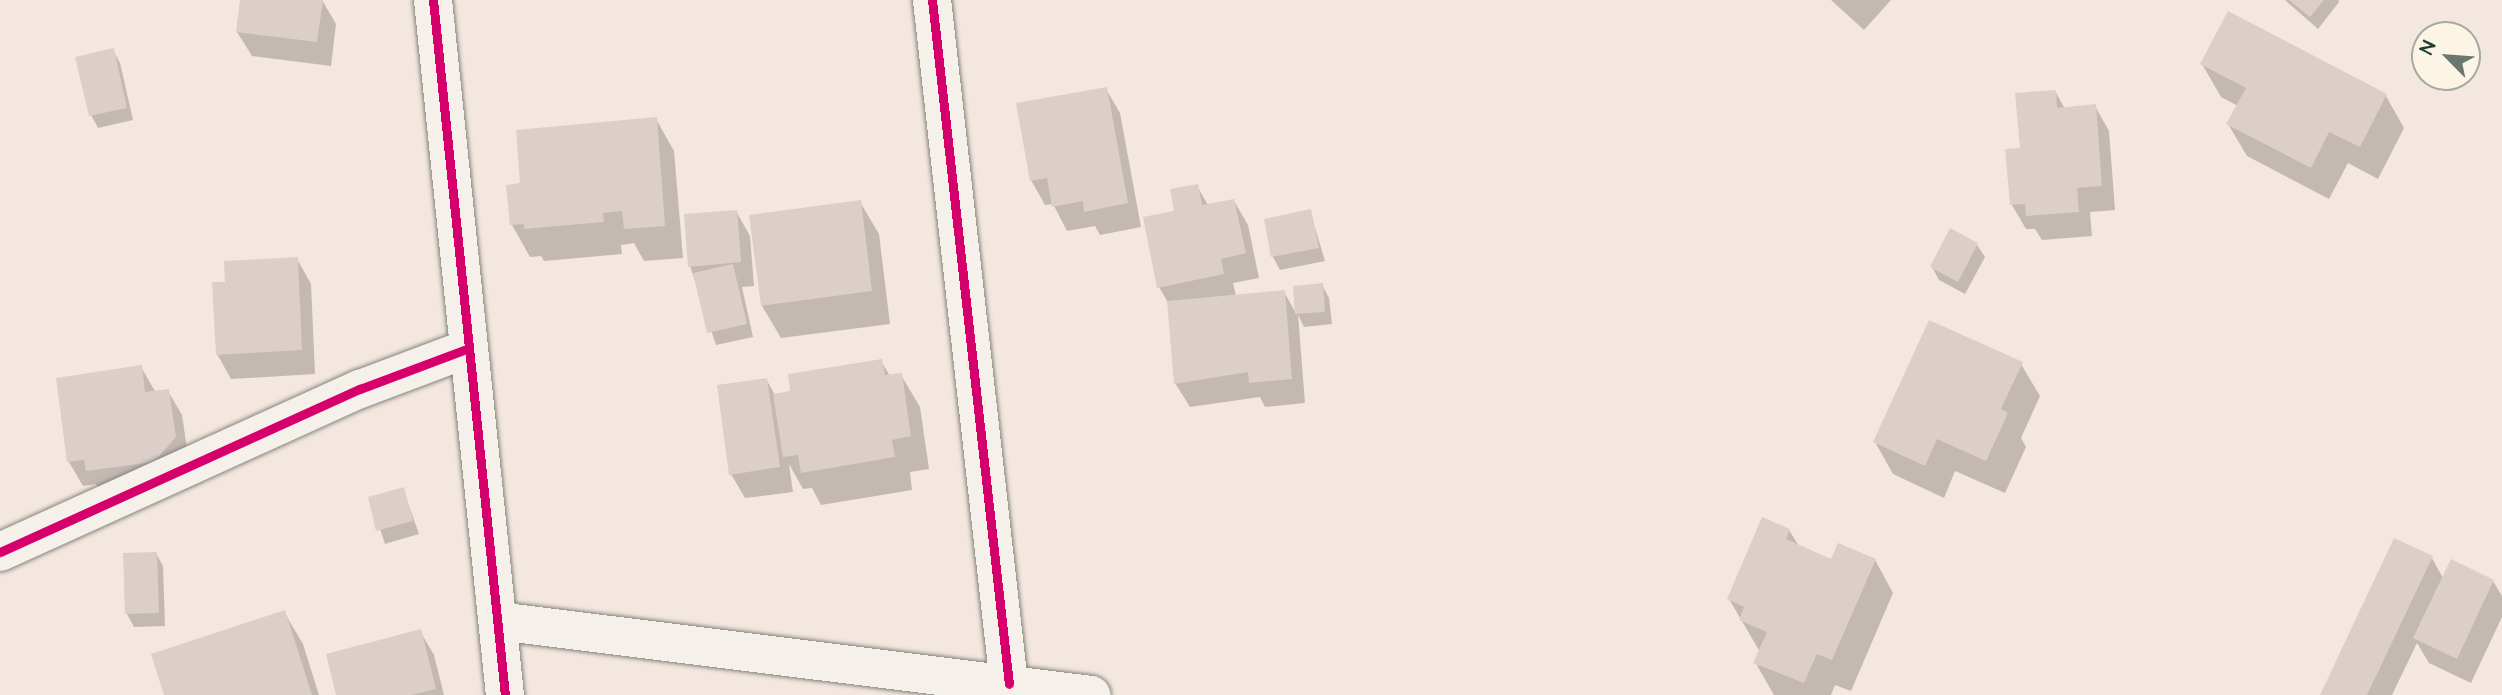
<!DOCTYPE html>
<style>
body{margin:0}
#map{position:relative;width:2502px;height:695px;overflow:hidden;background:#f4e7df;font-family:"Architects Daughter",sans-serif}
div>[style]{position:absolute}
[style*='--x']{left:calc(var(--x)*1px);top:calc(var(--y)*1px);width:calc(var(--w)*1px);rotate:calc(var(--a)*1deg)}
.shadow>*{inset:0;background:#0003}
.building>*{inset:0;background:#dccec9}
.roads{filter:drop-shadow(0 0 2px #84847f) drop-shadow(0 0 2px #84847f)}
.minor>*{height:38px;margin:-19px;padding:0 19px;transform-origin:19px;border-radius:19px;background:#f5f0ea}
.cycleway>*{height:9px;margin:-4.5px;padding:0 4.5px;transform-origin:4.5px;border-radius:4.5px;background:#d6006c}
span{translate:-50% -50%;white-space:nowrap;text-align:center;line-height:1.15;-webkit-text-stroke:7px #fcf5e5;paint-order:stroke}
.north{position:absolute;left:2411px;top:21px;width:70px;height:70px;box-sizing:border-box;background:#fcf5e5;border:2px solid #a4ab9e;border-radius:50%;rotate:295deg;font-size:19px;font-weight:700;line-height:28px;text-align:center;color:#1f3d34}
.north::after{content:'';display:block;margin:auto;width:24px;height:32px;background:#6a7870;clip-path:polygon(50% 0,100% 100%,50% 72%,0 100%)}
</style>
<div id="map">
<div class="shadow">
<div style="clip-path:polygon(242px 0,322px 0,336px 24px,331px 66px,252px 56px,237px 32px)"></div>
<div style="clip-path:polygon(1831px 0,1891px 0,1864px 30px)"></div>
<div style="clip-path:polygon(2285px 0,2338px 0,2339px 2px,2318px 29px)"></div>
<div style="clip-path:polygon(113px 50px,120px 63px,133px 120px,98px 128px,91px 115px)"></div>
<div style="clip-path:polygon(2202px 64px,2386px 96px,2404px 128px,2378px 179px,2348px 163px,2329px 199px,2247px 156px,2228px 124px,2238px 106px,2221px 97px)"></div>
<div style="clip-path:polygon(1106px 89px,1120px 113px,1141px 227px,1100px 235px,1095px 226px,1067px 231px,1053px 204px,1045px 205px,1031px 180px)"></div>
<div style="clip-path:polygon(2055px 91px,2065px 109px,2095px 106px,2109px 131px,2115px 210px,2090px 212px,2092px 236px,2042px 240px,2035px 229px,2026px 229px,2012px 205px,2022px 149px)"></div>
<div style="clip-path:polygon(656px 119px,674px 151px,683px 258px,644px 261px,634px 243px,621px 245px,622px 254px,544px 261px,541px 256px,530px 257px,512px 225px,522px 184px)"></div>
<div style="clip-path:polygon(1197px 186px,1208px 205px,1234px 201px,1248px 225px,1259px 278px,1233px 283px,1236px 296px,1284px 292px,1297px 315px,1295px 288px,1322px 285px,1329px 298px,1332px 324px,1304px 327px,1298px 315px,1305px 403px,1265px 407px,1260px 397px,1190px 407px,1175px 383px,1169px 304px,1159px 287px,1176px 213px)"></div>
<div style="clip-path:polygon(860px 202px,879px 234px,890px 324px,781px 338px,762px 306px)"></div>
<div style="clip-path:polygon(736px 211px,750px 236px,754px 286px,742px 287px,753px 337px,716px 345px,690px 266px)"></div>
<div style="clip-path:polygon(1310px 211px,1325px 261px,1280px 270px,1273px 257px,1266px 220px)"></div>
<div style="clip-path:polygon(1977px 245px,1985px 257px,1965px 294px,1939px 280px,1932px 267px)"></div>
<div style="clip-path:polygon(297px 259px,311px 284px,315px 374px,231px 379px,217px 354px,227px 283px)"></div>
<div style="clip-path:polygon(881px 361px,890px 376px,901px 375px,920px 407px,929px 469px,910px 472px,912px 490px,821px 505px,812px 488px,803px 489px,789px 464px,793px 492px,745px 498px,731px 474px,766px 379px,775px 395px,792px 393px)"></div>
<div style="clip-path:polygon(2021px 364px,2040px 396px,2021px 438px,2026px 447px,2005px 493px,1955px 471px,1944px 498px,1893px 474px,1875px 442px)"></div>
<div style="clip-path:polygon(141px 367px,156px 393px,168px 391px,182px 415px,189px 462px,102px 495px,96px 484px,83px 486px,69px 462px)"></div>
<div style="clip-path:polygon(403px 489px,419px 534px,385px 544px,370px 498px)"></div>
<div style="clip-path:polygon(1789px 530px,1799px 546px,1832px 561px,1875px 560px,1893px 593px,1851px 691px,1835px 685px,1831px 695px,1774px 695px,1755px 662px,1760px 652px,1729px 599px)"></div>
<div style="clip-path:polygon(156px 553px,163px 566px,165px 626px,134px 627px,127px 614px)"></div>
<div style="clip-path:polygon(2432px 558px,2443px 578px,2493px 581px,2502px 596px,2502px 617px,2471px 683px,2429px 663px,2417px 643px,2392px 695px,2322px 695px)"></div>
<div style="clip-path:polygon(284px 612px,303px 644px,319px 695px,166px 695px)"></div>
<div style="clip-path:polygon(420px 631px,434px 655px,444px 695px,338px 695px)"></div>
</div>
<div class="building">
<div style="clip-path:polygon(240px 0,323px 0,317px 42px,236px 32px)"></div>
<div style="clip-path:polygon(2289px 0,2324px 0,2310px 17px)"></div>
<div style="clip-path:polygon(2228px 11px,2387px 94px,2360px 147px,2329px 132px,2311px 168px,2226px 124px,2246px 88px,2200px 64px)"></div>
<div style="clip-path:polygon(114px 48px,127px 108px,89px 116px,75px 57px)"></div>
<div style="clip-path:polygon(1107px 87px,1128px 203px,1084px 212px,1083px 201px,1052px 207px,1047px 178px,1030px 181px,1016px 103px)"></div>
<div style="clip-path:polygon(2056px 90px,2057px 108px,2096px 104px,2102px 186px,2077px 188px,2079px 212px,2026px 216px,2025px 204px,2010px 205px,2005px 149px,2020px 148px,2015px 93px)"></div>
<div style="clip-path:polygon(657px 117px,665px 226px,624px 229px,622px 211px,603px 213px,604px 222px,524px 229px,524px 224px,510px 225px,506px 185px,520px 183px,516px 130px)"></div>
<div style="clip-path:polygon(1198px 184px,1202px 205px,1234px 199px,1246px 253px,1221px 259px,1224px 274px,1157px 288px,1143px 217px,1174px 211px,1170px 189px)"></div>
<div style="clip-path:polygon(861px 200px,872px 291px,761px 306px,749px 215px)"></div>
<div style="clip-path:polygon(1311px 209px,1319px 248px,1271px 257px,1264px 219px)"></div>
<div style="clip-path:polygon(737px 210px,741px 262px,688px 267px,684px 214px)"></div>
<div style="clip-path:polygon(1950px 228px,1978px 243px,1958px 282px,1930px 267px)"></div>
<div style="clip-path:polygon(298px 257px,302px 350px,216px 355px,212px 282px,225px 282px,224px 261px)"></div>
<div style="clip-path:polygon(733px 264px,747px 324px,707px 333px,693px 273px)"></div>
<div style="clip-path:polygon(1323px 283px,1325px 312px,1295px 314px,1293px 286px)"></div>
<div style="clip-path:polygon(1285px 290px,1292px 379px,1249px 383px,1248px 372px,1174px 384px,1167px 301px)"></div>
<div style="clip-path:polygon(1929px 320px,2023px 362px,2001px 409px,2008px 413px,1986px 461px,1937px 439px,1925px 466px,1873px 442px)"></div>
<div style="clip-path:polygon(882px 359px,885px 375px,902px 373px,911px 436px,892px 440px,895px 457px,801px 473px,798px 455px,783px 457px,773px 394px,790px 391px,788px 374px)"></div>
<div style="clip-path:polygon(142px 365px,145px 392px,169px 389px,176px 437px,154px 462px,86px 471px,84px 460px,67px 462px,56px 378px)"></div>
<div style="clip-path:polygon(767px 378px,780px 467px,729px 475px,717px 385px)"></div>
<div style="clip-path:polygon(404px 487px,413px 521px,376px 531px,368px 497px)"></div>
<div style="clip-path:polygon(1762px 517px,1790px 529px,1786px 539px,1831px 559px,1838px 543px,1876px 559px,1832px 660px,1817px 654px,1804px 683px,1753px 663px,1767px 632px,1739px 620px,1744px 607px,1727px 599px)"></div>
<div style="clip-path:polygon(2394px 538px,2433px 556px,2367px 695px,2320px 695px)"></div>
<div style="clip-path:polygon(157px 552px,159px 613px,125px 614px,123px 553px)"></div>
<div style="clip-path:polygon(2451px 559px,2494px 580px,2457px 659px,2413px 638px)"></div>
<div style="clip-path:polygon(285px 610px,312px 695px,164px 695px,151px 654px)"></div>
<div style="clip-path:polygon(421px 629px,436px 689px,411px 695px,336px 695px,326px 654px)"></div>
</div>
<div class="roads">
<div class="minor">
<div style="--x:433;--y:0;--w:699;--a:84.09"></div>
<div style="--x:932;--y:0;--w:688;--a:83.58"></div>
<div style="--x:0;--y:552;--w:395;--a:-24.4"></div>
<div style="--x:360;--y:389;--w:116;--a:-20.6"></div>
<div style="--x:498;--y:621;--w:598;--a:7.11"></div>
</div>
</div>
<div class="cycleway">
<div style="--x:433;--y:0;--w:699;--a:84.09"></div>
<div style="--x:932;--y:0;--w:688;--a:83.58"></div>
<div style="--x:0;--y:552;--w:395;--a:-24.4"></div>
<div style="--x:360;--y:389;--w:116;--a:-20.6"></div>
</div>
<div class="north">N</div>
</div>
